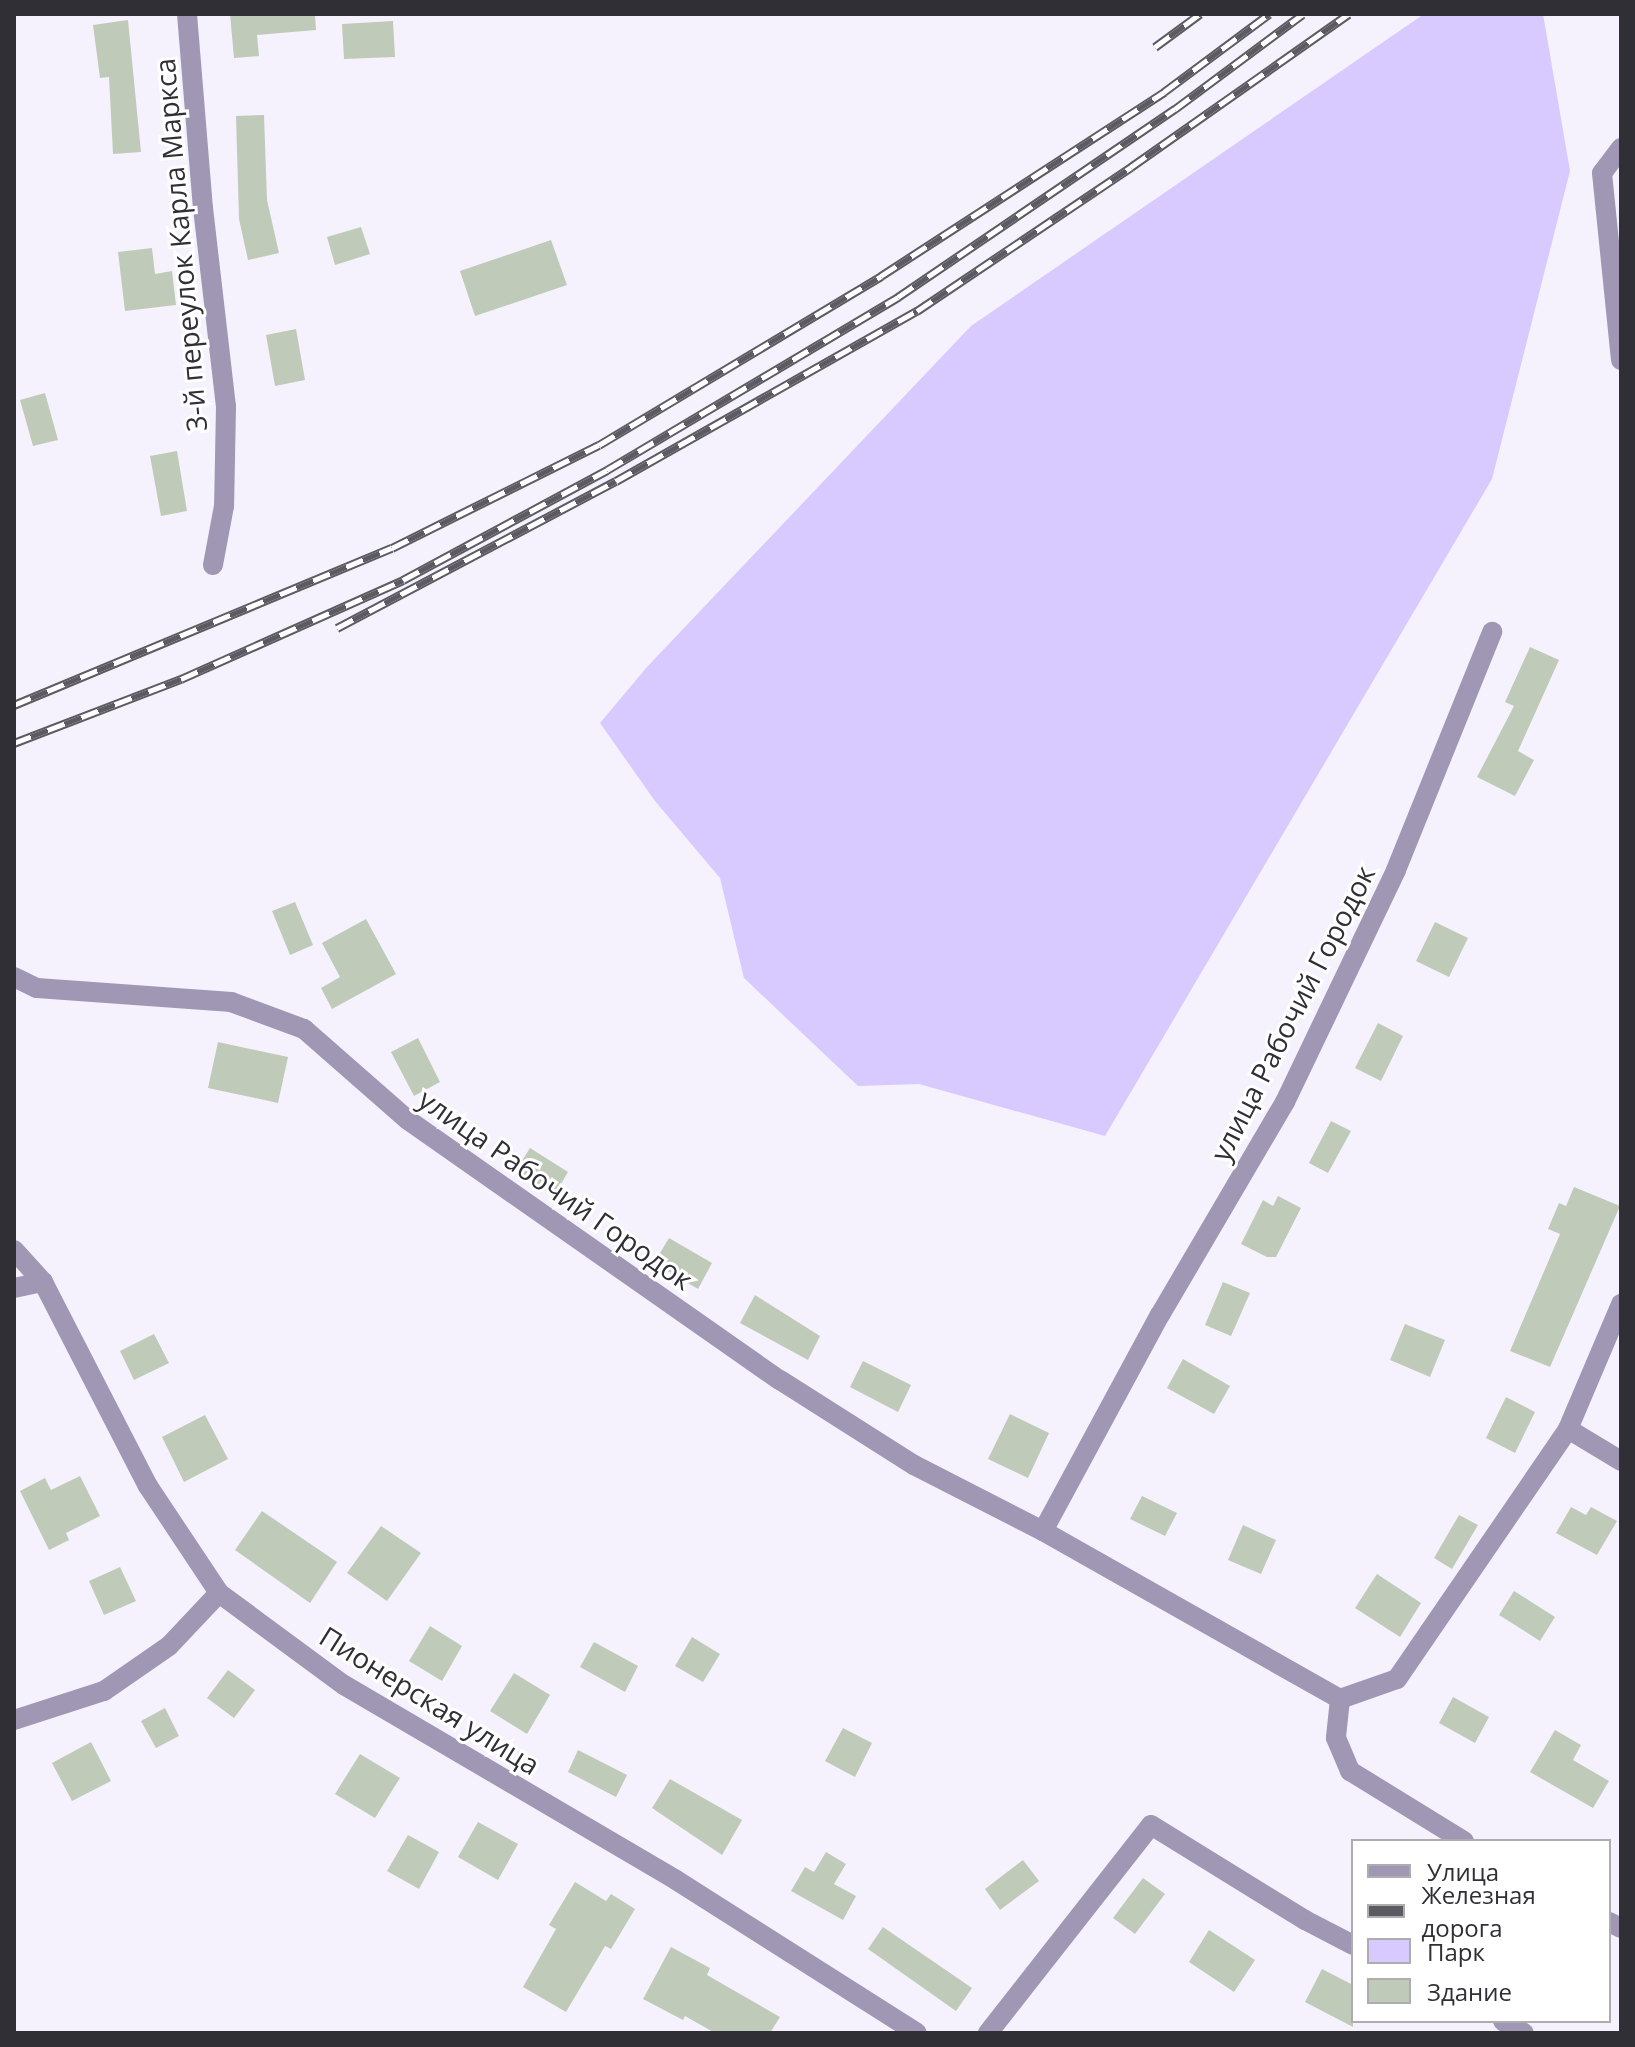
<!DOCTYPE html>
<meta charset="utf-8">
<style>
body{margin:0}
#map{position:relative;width:1635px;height:2047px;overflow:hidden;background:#f5f2fd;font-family:"Open Sans",sans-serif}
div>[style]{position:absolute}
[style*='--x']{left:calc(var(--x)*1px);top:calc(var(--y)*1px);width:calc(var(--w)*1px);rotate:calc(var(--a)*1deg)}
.green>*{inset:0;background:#d8c9ff}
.building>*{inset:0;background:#c0cab9}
.minor>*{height:20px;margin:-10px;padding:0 10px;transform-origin:10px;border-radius:10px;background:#9f97b4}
.tertiary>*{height:20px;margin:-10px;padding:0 10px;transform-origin:10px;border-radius:10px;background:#9f97b4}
.rail>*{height:9px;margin-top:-4.5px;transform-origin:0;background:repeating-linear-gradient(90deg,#fff 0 18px,#5d5b62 0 36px);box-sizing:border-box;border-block:2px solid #5d5b62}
span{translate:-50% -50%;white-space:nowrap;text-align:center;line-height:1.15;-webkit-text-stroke:6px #fff;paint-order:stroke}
.street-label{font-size:28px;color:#312f36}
.frame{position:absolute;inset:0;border:16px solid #312f36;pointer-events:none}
.legend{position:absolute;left:1351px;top:1839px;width:260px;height:184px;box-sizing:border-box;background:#fff;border:2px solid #adacaf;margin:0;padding:10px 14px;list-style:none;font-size:24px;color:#312f36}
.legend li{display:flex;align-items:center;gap:16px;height:40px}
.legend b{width:40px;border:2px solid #adacaf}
</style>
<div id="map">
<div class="green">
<div style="clip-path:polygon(1424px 14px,1543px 14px,1570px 171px,1492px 479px,1105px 1136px,919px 1084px,858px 1086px,744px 978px,720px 878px,655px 801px,600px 723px,647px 667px,971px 326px)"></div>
</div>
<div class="building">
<div style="clip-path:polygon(230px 14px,315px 14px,316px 30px,257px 35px,259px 56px,234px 58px)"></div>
<div style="clip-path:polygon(128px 20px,141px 152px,113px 154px,109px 77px,100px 78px,93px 25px)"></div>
<div style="clip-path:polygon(393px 21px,395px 57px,344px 59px,342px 24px)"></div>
<div style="clip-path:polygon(264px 115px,267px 200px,279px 253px,248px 260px,239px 219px,236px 116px)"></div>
<div style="clip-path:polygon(361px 227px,370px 254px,335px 265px,327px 237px)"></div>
<div style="clip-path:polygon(551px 240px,567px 285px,475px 316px,460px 271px)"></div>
<div style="clip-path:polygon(152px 248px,155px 274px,172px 271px,176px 305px,125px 311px,118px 252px)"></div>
<div style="clip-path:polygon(296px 329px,305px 380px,275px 386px,266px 335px)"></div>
<div style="clip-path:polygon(45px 393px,58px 440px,33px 446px,20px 400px)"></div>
<div style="clip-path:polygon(177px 451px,187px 511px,161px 516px,150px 456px)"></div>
<div style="clip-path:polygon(1530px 647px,1559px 660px,1518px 751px,1534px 760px,1515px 796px,1477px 777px,1514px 706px,1505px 702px)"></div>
<div style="clip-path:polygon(295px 902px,313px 945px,290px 955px,272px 911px)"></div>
<div style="clip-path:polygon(366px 919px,396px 974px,332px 1009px,321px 988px,340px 977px,322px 943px)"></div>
<div style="clip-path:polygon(1435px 922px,1468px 938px,1449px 977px,1416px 961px)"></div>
<div style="clip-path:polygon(1378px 1023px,1403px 1036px,1381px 1081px,1355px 1068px)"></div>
<div style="clip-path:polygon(418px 1038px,440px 1082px,414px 1096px,391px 1052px)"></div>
<div style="clip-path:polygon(218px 1042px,288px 1057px,278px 1103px,208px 1088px)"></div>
<div style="clip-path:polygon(1331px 1121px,1351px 1131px,1328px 1173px,1309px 1163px)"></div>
<div style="clip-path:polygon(530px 1148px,568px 1172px,554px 1196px,515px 1172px)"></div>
<div style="clip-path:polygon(1574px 1187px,1620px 1206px,1550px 1367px,1510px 1351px,1560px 1234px,1548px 1229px,1559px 1203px,1566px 1206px)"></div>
<div style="clip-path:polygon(1278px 1196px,1301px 1208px,1276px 1257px,1267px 1257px,1241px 1244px,1263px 1200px,1273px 1206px)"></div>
<div style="clip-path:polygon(669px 1238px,712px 1263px,698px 1289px,654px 1263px)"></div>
<div style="clip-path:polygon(1223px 1282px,1250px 1293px,1231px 1336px,1205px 1325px)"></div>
<div style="clip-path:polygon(755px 1295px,820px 1336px,808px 1360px,740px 1323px)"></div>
<div style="clip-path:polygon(1405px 1324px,1445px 1340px,1430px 1377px,1390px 1360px)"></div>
<div style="clip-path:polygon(154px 1334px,169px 1363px,134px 1380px,120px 1351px)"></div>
<div style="clip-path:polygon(1183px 1359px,1230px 1386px,1214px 1414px,1167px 1388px)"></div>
<div style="clip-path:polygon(863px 1361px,911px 1385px,898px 1412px,850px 1387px)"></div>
<div style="clip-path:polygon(1506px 1397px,1535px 1412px,1515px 1453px,1486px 1438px)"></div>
<div style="clip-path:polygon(1010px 1414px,1049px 1433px,1028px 1478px,988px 1459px)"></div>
<div style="clip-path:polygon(205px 1415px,228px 1459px,184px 1482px,162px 1437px)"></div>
<div style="clip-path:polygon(80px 1476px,100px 1516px,66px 1533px,69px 1540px,49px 1550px,20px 1491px,45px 1478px,51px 1490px)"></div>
<div style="clip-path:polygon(1142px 1496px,1177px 1513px,1165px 1536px,1130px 1519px)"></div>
<div style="clip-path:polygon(1571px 1507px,1586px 1515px,1591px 1507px,1617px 1521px,1597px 1555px,1556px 1533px)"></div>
<div style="clip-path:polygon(262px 1511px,337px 1562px,310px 1603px,235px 1550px)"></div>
<div style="clip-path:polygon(1459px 1515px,1478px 1525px,1452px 1569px,1434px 1558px)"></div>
<div style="clip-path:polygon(1243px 1525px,1276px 1540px,1261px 1574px,1228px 1560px)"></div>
<div style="clip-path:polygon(381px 1526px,421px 1553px,387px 1601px,347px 1573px)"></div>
<div style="clip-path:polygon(120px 1567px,136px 1601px,104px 1615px,89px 1581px)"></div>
<div style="clip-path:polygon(1377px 1574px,1421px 1603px,1400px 1637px,1355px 1608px)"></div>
<div style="clip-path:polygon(1514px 1591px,1555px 1617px,1540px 1641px,1499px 1615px)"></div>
<div style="clip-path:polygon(430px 1626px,462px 1646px,442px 1681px,409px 1661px)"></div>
<div style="clip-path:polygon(692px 1637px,720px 1654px,703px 1682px,675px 1666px)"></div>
<div style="clip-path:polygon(594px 1642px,638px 1666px,625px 1692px,580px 1667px)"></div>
<div style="clip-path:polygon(228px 1670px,255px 1690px,234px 1718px,207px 1698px)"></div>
<div style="clip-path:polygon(514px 1673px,550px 1695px,527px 1734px,490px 1711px)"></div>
<div style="clip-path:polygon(1453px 1697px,1489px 1717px,1475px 1743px,1439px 1723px)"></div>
<div style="clip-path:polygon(165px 1708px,179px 1736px,156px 1748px,141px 1721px)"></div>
<div style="clip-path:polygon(843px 1728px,872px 1743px,855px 1777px,825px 1761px)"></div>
<div style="clip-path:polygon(1555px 1730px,1581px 1745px,1573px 1760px,1609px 1781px,1593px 1808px,1530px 1772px)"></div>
<div style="clip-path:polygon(91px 1742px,111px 1781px,72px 1801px,52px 1763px)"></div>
<div style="clip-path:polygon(578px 1750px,627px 1775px,616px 1797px,568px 1772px)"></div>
<div style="clip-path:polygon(360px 1754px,400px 1778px,375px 1818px,335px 1794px)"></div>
<div style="clip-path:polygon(670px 1779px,742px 1820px,722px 1855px,652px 1808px)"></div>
<div style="clip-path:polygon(478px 1822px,518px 1844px,498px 1880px,458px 1857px)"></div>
<div style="clip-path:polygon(408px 1835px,439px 1852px,419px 1889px,387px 1871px)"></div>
<div style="clip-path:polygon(826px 1852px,846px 1864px,834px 1884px,856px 1896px,843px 1920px,791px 1891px,805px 1867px,814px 1872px)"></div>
<div style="clip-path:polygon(1023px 1860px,1039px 1881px,1000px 1910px,985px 1889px)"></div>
<div style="clip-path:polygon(1143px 1878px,1165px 1894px,1135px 1934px,1113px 1918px)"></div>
<div style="clip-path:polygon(575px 1882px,606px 1901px,611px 1894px,635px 1909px,611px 1949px,605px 1946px,566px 2012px,523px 1987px,556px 1929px,549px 1925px)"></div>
<div style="clip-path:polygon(883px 1927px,972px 1988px,956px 2011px,868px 1949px)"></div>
<div style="clip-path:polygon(1209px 1930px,1255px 1960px,1234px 1992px,1189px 1962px)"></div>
<div style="clip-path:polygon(671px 1947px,710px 1968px,707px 1975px,780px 2017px,770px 2033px,715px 2033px,685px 2016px,683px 2020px,643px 1999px)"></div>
<div style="clip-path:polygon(1322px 1969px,1353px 1985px,1353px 2027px,1305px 2002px)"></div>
</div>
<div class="minor">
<div style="--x:187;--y:14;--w:195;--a:85.3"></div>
<div style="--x:203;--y:208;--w:199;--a:83.4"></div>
<div style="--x:226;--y:406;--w:100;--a:91.1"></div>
<div style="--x:224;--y:506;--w:60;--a:100.6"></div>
<div style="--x:1621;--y:148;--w:31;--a:127"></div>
<div style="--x:1602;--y:173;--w:188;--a:84.2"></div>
<div style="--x:14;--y:977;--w:25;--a:26"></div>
<div style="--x:37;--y:988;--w:195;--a:4.1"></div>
<div style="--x:231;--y:1002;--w:78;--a:20.3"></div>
<div style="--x:304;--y:1029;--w:138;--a:41.2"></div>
<div style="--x:408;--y:1120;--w:454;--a:35"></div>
<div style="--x:780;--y:1380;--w:159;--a:32.4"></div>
<div style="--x:914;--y:1465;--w:145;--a:27.1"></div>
<div style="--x:1043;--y:1531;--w:341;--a:29.5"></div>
<div style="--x:1340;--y:1699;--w:60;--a:-19.3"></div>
<div style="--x:1397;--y:1679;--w:303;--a:-55.6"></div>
<div style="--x:1568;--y:1429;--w:136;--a:-67"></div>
<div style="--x:14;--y:1288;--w:30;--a:-12"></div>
<div style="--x:1568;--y:1429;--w:62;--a:31.1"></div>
<div style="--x:1043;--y:1531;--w:246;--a:-61.6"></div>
<div style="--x:1160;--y:1315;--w:247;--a:-59.6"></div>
<div style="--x:1285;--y:1102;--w:257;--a:-64.4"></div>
<div style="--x:1396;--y:870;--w:257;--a:-68"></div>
<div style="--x:1340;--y:1699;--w:39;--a:96"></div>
<div style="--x:1336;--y:1738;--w:36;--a:67"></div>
<div style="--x:1350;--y:1771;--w:134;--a:31.6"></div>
<div style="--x:14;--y:1720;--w:95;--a:-17.9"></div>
<div style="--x:104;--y:1691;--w:79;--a:-34.7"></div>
<div style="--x:169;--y:1646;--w:73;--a:-46.7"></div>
<div style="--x:1609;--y:1922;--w:13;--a:27"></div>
<div style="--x:1503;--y:2021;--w:24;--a:30"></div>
<div style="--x:988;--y:2033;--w:264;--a:-51.9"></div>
<div style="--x:1151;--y:1825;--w:181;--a:31.7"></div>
<div style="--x:1305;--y:1920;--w:54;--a:27.5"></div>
</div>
<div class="tertiary">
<div style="--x:14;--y:1250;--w:43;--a:47.8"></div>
<div style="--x:43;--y:1282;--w:229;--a:62.8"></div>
<div style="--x:148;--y:1486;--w:128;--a:56.4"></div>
<div style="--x:219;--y:1593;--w:155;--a:36.4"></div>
<div style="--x:344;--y:1685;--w:385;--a:30.4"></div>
<div style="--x:676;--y:1880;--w:285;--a:32.4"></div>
</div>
<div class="rail">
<div style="--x:1155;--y:47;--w:56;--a:-36.3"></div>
<div style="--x:337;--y:628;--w:315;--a:-27.8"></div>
<div style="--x:616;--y:481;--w:346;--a:-29.5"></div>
<div style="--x:917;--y:311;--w:258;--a:-33.9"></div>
<div style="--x:1131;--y:167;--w:266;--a:-35.1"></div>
<div style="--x:14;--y:705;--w:409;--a:-22.6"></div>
<div style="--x:392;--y:548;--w:231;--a:-26.5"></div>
<div style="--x:599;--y:445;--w:329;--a:-30.9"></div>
<div style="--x:881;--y:276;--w:338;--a:-33"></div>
<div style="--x:1164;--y:92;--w:131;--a:-36.6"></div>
<div style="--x:14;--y:743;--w:179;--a:-21"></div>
<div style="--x:181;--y:679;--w:243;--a:-24"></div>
<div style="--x:403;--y:580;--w:232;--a:-28.3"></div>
<div style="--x:607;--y:470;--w:339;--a:-30.7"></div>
<div style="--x:898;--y:297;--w:335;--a:-34.2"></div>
<div style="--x:1175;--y:109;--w:159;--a:-36.6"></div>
</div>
<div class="street-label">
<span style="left:180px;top:245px;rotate:-95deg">3-й переулок Карла Маркса</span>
<span style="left:1292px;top:1013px;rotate:-63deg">улица Рабочий Городок</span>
<span style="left:556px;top:1189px;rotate:35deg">улица Рабочий Городок</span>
<span style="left:430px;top:1700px;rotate:32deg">Пионерская улица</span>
</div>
<div class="frame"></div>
<ul class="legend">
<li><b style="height:10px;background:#9f97b4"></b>Улица</li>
<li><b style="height:10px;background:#5d5b62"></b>Железная дорога</li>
<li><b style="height:22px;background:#d8c9ff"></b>Парк</li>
<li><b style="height:22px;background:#c0cab9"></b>Здание</li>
</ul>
</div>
